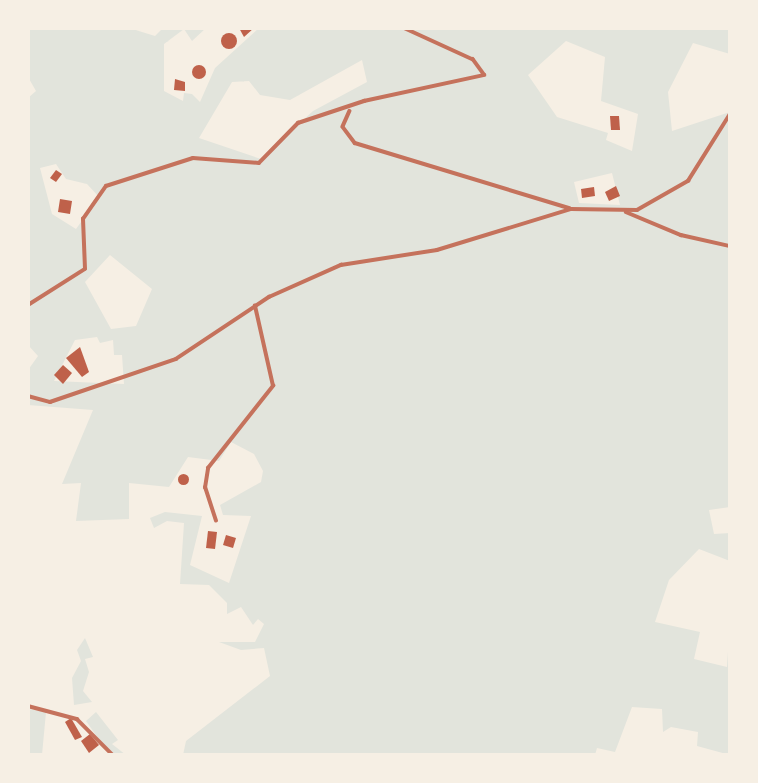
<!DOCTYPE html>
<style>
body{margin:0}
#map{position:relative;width:758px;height:783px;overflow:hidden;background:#f6efe4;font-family:"Work Sans",sans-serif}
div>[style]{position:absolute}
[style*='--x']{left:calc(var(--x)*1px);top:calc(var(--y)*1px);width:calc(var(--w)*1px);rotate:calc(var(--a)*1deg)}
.green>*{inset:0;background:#e2e4dc}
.building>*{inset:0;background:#bf614a}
.round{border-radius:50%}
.minor>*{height:3.5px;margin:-1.75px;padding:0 1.75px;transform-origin:1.75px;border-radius:1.75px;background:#c5725c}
span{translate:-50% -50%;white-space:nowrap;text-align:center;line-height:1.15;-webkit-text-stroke:5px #f6efe4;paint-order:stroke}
.frame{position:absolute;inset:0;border:30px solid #f6efe4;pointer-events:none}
</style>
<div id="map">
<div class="green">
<div style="clip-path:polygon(evenodd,28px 28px,129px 28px,155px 36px,163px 28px,206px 28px,192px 41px,184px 29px,164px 44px,164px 91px,183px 101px,184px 93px,192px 94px,200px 102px,215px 68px,259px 28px,730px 28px,730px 54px,693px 43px,668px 92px,672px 131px,730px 112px,730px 507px,709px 510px,714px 534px,730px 533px,730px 561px,699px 549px,669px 580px,655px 622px,700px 632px,694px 659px,727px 667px,730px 621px,730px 755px,697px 746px,698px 732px,671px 727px,663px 732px,662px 709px,632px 707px,615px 752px,597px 748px,595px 755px,183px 755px,186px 741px,270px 676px,264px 648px,241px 650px,219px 642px,255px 642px,264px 624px,258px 619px,253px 625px,241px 607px,227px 614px,227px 603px,209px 585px,180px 584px,184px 523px,167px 521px,154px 528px,150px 518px,165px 512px,202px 516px,190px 565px,229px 583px,251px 516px,223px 515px,220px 505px,261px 482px,263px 471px,254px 454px,231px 442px,219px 461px,188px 457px,169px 487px,129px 483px,129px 519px,76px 521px,81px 483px,62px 484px,93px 410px,28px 405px,28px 370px,38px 356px,28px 345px,28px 98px,36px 91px,28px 77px,28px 28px,566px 41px,605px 57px,601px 101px,638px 114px,632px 151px,606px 140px,608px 133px,557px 117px,528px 75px,566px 41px,28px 28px,362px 60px,367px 82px,313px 111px,261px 159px,199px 138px,232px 82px,249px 81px,260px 95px,290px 100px,362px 60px,28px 28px,56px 164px,66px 179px,87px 184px,99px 197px,76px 229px,52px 214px,40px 168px,56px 164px,28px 28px,612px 173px,620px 205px,579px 203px,574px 182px,612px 173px,28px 28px,110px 255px,152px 289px,136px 326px,111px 329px,85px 282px,110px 255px,28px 28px,97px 337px,100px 343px,113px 340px,114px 355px,122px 355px,124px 384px,54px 381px,75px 340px,97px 337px)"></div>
<div style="clip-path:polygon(85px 638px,93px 657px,85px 659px,89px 672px,83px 691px,92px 702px,74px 705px,72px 678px,81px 661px,77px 650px)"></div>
<div style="clip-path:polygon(28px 709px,46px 712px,42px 755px,28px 755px)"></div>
<div style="clip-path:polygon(96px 712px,118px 740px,112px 744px,126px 755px,110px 755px,86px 721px)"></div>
</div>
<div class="building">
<div style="clip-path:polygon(239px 28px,254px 28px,244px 37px)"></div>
<div class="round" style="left:221px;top:33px;width:16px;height:16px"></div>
<div class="round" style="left:192px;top:65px;width:14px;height:14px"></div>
<div style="clip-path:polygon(175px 79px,185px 82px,185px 91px,174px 90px)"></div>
<div style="clip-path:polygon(610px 116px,619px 116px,620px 130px,611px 130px)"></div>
<div style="clip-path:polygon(56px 170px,62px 174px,56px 182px,50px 178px)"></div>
<div style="clip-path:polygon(616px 186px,620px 196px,609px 201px,605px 192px)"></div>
<div style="clip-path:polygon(594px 187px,595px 196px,582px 198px,581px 189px)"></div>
<div style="clip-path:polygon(60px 199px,72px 201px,70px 214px,58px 212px)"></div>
<div style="clip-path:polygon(80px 347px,89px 372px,82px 377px,66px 358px)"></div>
<div style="clip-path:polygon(63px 365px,72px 373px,63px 384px,54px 375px)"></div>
<div class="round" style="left:177.5px;top:473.5px;width:11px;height:11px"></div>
<div style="clip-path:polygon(208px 531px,217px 532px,215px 549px,206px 548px)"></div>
<div style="clip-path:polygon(226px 535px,236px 538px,233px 548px,223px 545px)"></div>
<div style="clip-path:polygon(71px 718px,82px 737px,75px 740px,65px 722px)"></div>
<div style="clip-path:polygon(90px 734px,99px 745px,89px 753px,81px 741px)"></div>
</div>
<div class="minor">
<div style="--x:350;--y:111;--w:17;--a:114"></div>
<div style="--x:343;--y:127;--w:20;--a:53"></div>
<div style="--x:355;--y:143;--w:224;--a:16.9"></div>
<div style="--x:626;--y:212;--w:60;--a:22.7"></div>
<div style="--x:681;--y:235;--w:50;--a:12.7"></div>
<div style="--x:28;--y:305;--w:67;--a:-32.3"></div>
<div style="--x:85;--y:269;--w:50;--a:-92.3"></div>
<div style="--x:83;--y:219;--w:40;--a:-55.1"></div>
<div style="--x:106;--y:186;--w:91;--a:-17.8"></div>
<div style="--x:193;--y:158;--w:66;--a:4.3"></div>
<div style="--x:259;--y:163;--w:56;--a:-45.7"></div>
<div style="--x:298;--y:123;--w:70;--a:-18.4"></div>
<div style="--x:364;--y:101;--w:123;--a:-12.2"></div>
<div style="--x:484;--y:75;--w:19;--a:-126"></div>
<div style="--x:473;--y:60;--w:77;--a:-155.4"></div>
<div style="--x:28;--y:396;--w:23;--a:15"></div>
<div style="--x:50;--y:402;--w:133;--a:-18.8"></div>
<div style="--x:176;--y:359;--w:112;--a:-33.7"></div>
<div style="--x:269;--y:297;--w:79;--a:-24"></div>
<div style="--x:341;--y:265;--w:97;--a:-8.9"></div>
<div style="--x:437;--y:250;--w:140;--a:-17"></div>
<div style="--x:571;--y:209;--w:66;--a:0.9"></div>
<div style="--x:637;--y:210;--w:59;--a:-29.6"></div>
<div style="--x:688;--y:181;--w:79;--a:-57.9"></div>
<div style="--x:216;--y:521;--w:35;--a:-108"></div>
<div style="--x:205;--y:488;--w:20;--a:-81"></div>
<div style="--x:208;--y:468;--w:105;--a:-51.6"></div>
<div style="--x:273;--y:386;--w:82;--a:-102.7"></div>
<div style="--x:28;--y:706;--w:51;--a:14.9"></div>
<div style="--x:77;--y:719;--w:51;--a:45"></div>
</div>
<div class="frame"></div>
</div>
